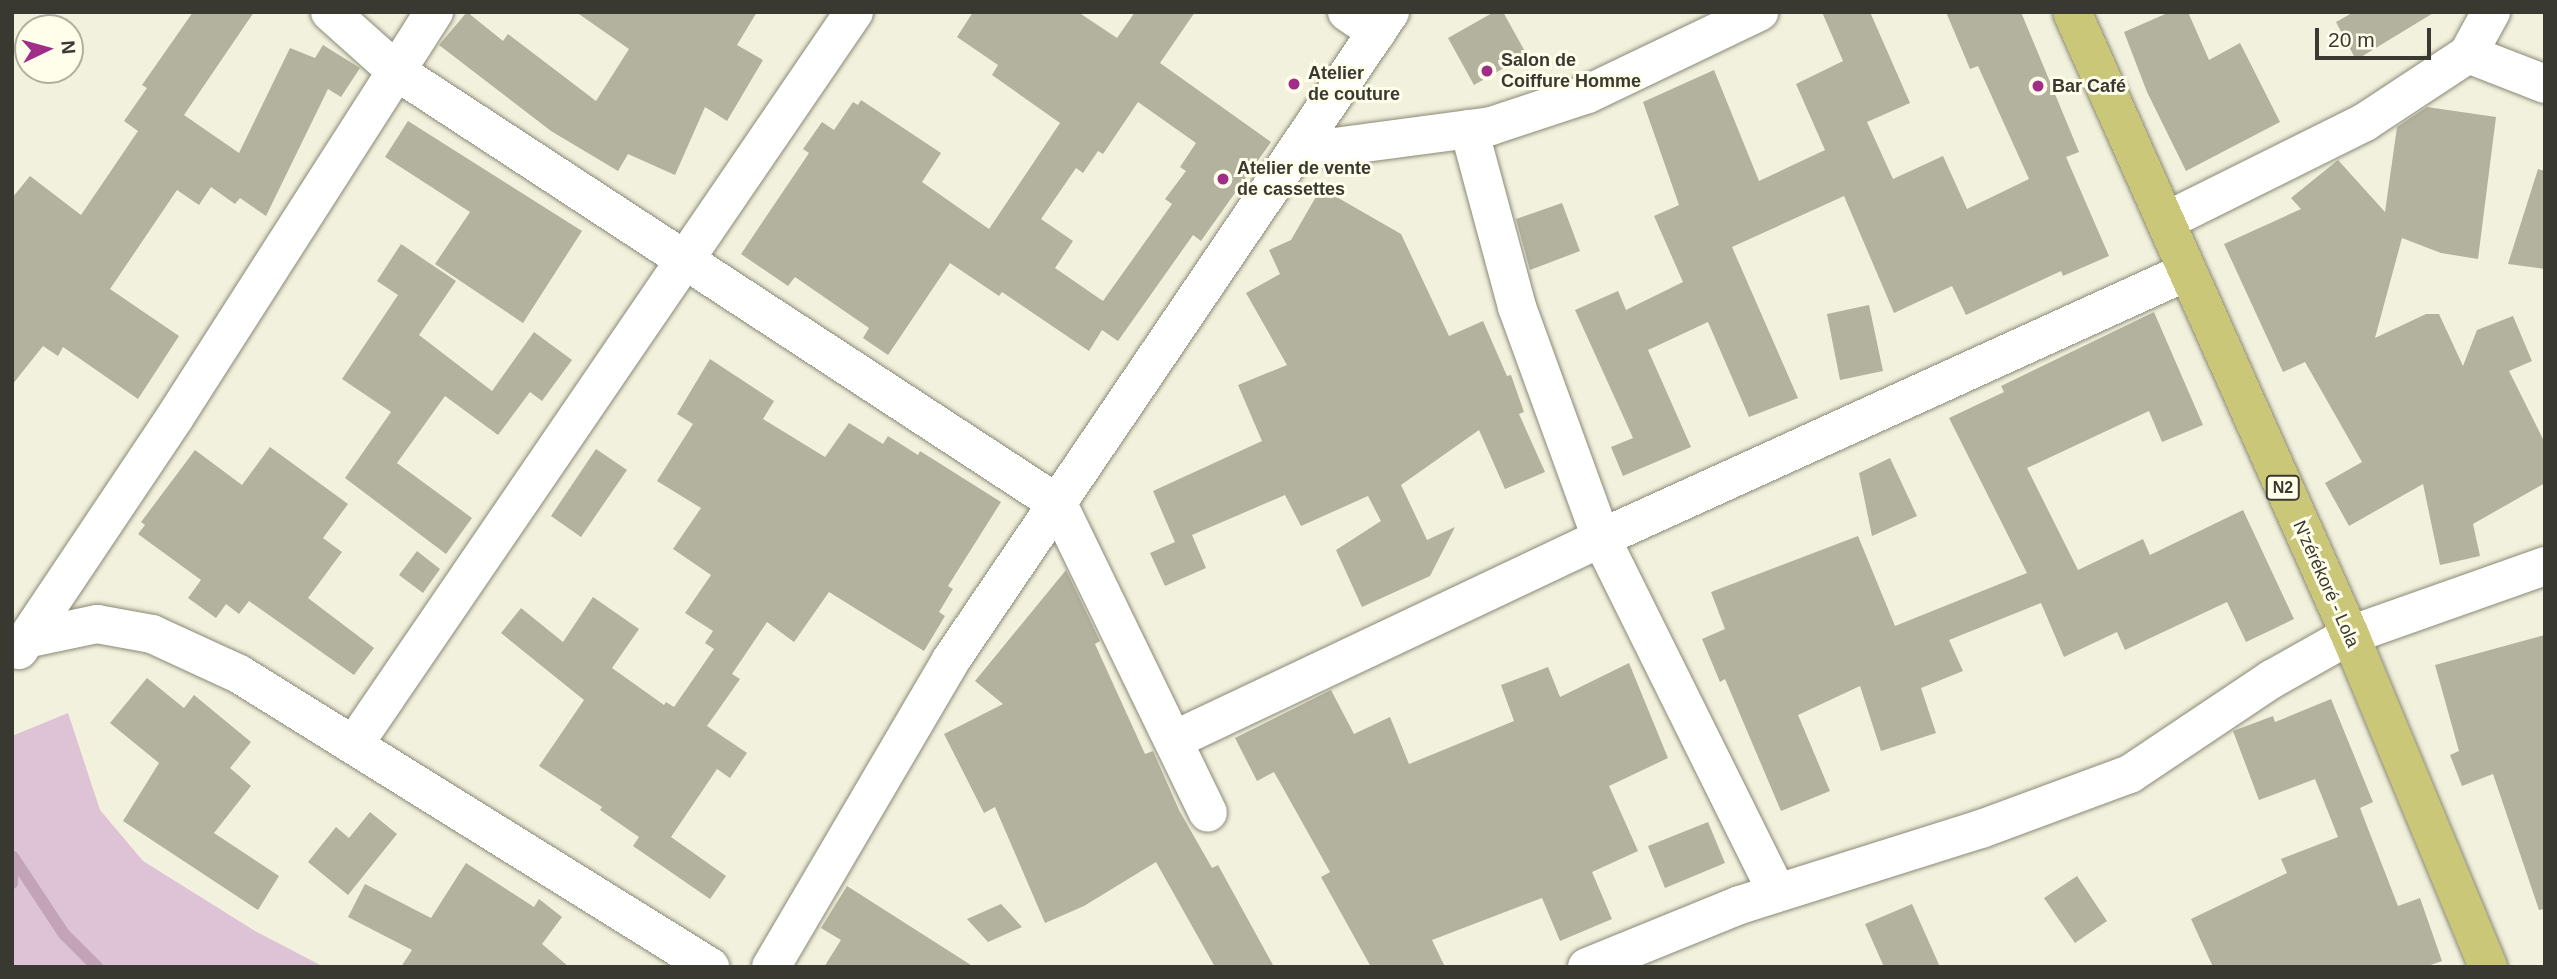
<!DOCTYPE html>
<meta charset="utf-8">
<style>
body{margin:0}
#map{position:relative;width:2557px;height:979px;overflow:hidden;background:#f1f1dd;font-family:Arial,sans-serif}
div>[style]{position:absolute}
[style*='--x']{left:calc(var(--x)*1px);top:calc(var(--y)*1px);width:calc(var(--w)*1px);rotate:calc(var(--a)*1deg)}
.green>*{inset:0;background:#ddc3d5}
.stream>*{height:12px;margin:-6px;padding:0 6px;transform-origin:6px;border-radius:6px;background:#c2a3b8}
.building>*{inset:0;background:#b2b29e}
.roads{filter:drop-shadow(0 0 2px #8a8977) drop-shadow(0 0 2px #8a8977)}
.street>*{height:38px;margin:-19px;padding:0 19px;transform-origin:19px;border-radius:19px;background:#fff}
.highway>*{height:38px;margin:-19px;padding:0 19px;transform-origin:19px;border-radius:19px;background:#cbc778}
.dots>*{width:19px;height:19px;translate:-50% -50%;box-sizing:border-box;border:4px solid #fffeea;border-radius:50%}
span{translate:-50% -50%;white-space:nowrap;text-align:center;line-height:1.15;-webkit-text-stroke:6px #fffeea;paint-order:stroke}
.shield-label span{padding:2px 5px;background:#fffeea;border:2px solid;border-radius:5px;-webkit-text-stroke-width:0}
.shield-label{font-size:16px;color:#393931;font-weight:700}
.poi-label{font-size:18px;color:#393931;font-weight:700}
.left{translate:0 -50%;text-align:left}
.street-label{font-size:18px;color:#393931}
.frame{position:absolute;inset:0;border:14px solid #393931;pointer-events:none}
.north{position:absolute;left:14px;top:14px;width:70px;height:70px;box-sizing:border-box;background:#fffeea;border:2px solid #b0afa0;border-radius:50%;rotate:85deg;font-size:19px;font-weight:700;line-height:28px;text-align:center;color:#393931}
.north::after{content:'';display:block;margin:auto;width:24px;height:32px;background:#a02d88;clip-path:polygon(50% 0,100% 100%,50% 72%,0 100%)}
.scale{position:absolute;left:2315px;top:28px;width:116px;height:32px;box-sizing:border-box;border:4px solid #393931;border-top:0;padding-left:9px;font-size:21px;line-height:24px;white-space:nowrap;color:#393931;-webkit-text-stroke:5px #fffeea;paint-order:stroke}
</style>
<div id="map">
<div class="green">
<div style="clip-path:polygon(68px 713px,100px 810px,143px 861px,255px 931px,324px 967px,12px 967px,12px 736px)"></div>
</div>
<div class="stream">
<div style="--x:13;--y:857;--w:92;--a:56.5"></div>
<div style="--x:64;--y:934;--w:47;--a:45"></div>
<div style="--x:12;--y:883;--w:23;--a:-88"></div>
</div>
<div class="building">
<div style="clip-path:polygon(193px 12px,254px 12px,184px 115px,239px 153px,290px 48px,315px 58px,323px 45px,360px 68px,341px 97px,328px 89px,266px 216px,240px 198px,235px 204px,211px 187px,199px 205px,177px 190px,110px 289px,179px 336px,138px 399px,63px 347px,58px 356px,43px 346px,12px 385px,12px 198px,30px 176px,81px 215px,138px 131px,124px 121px,147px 88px,142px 85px)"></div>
<div style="clip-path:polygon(467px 12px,503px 41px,508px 34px,596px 101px,629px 49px,576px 12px,757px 12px,737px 45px,763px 60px,727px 121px,705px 107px,675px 175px,628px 154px,618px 171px,551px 131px,439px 45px)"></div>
<div style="clip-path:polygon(evenodd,973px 12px,1078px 12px,1117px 38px,1135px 12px,1195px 12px,1160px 63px,1271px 142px,1201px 241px,1193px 235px,1118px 341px,1102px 330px,1089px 351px,1002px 292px,999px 296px,950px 263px,888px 355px,863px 338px,869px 328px,795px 277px,788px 286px,741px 254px,809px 153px,803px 149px,822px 122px,834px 130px,853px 102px,858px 105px,861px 100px,941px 153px,922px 182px,989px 229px,1060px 123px,992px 75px,998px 65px,957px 37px,973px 12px,1138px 102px,1196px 143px,1180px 167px,1186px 171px,1165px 199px,1172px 204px,1103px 301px,1055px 268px,1073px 241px,1041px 219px,1076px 168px,1083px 173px,1098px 151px,1103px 154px,1138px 102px)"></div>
<div style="clip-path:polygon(1494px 12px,1503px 12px,1527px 55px,1474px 85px,1448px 38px)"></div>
<div style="clip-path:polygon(1822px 12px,1870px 12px,1910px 103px,1867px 122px,1893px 179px,1943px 156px,1967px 209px,2029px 179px,1978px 66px,1970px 69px,1946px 12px,2021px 12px,2079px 152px,2066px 157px,2109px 256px,2063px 276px,2061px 271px,1966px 315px,1952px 286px,1894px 313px,1844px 196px,1732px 247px,1798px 398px,1749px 417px,1708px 322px,1648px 350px,1691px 447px,1623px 476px,1611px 447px,1633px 438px,1575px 310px,1618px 291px,1626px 310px,1683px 282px,1654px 216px,1679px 205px,1643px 102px,1714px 70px,1759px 181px,1825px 150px,1796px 84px,1843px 61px)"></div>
<div style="clip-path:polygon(2170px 12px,2188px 12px,2209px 60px,2240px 43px,2280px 122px,2186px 171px,2147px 92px,2124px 32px)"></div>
<div style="clip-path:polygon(2354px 12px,2435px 12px,2356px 60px,2336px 22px)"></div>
<div style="clip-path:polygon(2427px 107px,2496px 117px,2478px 259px,2441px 253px,2402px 238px,2375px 338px,2426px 314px,2439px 314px,2463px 366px,2477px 330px,2513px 316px,2532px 361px,2509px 371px,2545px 443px,2545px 483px,2473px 524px,2480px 556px,2440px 565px,2423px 484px,2349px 526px,2325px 483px,2362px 462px,2305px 362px,2283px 372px,2224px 244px,2301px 209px,2291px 198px,2338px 160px,2385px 212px,2397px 127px)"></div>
<div style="clip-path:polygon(408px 121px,582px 231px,523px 323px,435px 264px,470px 212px,385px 157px)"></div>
<div style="clip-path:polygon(2538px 169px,2545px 171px,2545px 269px,2508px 264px)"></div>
<div style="clip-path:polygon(1321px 188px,1401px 234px,1449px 336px,1483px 321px,1507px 376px,1511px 375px,1524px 412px,1519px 414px,1545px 472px,1505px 489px,1479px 430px,1401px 485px,1427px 540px,1455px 527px,1430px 576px,1362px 607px,1336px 550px,1381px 521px,1368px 496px,1301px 526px,1285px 495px,1192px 535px,1206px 568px,1165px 586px,1150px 553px,1175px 542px,1153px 491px,1262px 441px,1238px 385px,1287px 365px,1246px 293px,1280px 274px,1269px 250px,1291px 240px)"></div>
<div style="clip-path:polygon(1562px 203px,1580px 251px,1530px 270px,1516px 219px)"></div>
<div style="clip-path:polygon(401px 244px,456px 281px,419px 335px,492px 391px,534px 332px,572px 360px,542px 401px,530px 392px,498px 435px,445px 396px,397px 463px,472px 518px,446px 554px,345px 478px,391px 412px,342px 379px,398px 295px,377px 281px)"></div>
<div style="clip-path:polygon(1869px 305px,1883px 371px,1840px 380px,1827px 314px)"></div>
<div style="clip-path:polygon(2154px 312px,2203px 425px,2162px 442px,2149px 411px,2027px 468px,2078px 570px,2143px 539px,2150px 555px,2243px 510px,2294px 619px,2246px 642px,2227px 602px,2125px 650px,2117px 632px,2064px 657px,2041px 603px,1949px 640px,1963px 671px,1921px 688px,1936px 733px,1881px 751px,1860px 686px,1798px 715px,1830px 791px,1781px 811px,1725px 679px,1720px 682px,1702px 639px,1725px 629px,1711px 592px,1858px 536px,1895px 626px,2027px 573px,1949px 418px,2004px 392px,2001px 386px)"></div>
<div style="clip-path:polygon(710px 359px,774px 401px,763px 419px,825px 457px,849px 423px,883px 444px,888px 436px,918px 455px,920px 451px,1001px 502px,948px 586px,953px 589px,939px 612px,945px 616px,924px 651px,829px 592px,794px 642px,767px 622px,732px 674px,740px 679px,707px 726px,747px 753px,730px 778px,717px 769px,671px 837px,726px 876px,710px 899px,633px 846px,639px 837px,600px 810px,602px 807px,539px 766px,584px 700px,501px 633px,521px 608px,563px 642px,593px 597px,639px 629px,612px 668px,664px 705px,666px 702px,674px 707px,714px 649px,705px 643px,713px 631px,685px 613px,711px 575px,673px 549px,701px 508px,657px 481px,693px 424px,677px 414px)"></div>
<div style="clip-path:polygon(270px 447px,348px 504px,323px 538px,342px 552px,308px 598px,374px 648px,354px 675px,249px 601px,239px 614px,226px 604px,216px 618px,188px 598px,201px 580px,138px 534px,145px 525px,141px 522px,195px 450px,242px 485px)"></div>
<div style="clip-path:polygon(596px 449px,627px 470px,581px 537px,551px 516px)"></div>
<div style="clip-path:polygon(1890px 458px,1917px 516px,1872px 536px,1859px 473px)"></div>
<div style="clip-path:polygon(417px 551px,440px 569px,423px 593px,399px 575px)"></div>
<div style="clip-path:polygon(1066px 570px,1100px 641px,1095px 644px,1145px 754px,1153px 751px,1179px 810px,1212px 868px,1218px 865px,1274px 967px,1215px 967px,1156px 862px,1084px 906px,1045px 923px,995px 807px,984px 813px,944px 734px,1003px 704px,975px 681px)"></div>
<div style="clip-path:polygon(2545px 635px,2545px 909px,2539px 910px,2493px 774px,2462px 786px,2450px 755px,2459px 751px,2435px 665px)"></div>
<div style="clip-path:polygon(1629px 663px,1668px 758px,1609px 786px,1638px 851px,1592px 872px,1612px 919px,1560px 941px,1542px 898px,1432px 940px,1445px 967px,1371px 967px,1321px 877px,1330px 872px,1274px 772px,1257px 781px,1235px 738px,1331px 690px,1354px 734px,1390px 717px,1409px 764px,1514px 721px,1501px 685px,1548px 667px,1560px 697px)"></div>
<div style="clip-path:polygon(147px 678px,184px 708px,194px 695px,251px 742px,230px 768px,251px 786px,214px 833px,279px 876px,258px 910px,123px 821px,159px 763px,110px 723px)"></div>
<div style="clip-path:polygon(2331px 699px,2373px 802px,2360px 808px,2398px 906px,2420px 898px,2442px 961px,2425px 967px,2213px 967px,2191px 919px,2287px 873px,2281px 859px,2338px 837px,2315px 779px,2259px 800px,2233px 731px,2273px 716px,2275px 722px)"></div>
<div style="clip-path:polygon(370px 812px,397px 834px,348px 895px,308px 862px,336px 827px,349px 838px)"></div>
<div style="clip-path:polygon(1708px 822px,1725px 863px,1665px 888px,1648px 846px)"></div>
<div style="clip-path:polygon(466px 863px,534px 907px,539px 899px,562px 917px,542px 944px,569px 967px,401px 967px,412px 950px,348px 917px,365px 884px,431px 918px)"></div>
<div style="clip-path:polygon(2077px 876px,2107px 921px,2075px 943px,2044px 898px)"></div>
<div style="clip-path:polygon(847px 886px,974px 967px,824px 967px,841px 940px,821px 928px)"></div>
<div style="clip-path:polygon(1001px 904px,1022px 927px,988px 942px,967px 919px)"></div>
<div style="clip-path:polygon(1912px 904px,1940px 967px,1884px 967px,1865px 924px)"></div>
</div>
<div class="roads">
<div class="street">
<div style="--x:330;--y:12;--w:89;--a:41.8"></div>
<div style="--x:396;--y:71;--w:791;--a:33.19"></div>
<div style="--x:1058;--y:504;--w:343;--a:64.1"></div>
<div style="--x:1347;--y:12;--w:36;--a:34"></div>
<div style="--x:2468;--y:54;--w:83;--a:21.3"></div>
<div style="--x:1469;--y:129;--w:184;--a:74.9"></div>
<div style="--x:1517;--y:307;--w:246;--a:70"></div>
<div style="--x:1601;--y:538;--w:396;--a:63.6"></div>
<div style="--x:1297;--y:152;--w:196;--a:-7.6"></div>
<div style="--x:1491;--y:126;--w:102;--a:-18.3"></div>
<div style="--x:1588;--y:94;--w:190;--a:-25.6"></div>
<div style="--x:2166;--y:221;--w:222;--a:-26.4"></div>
<div style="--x:2365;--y:122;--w:123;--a:-33.4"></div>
<div style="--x:2468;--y:54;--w:48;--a:-61.3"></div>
<div style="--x:26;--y:639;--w:73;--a:-11.9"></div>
<div style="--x:97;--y:624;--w:56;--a:10.3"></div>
<div style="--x:152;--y:634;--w:96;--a:24.7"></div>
<div style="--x:239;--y:674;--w:555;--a:31.88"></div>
<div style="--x:19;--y:650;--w:280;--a:-56.2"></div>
<div style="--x:175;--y:417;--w:481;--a:-57.4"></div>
<div style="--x:1174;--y:740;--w:472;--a:-25.3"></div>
<div style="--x:1601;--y:538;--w:643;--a:-24.45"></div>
<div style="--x:355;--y:743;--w:885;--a:-55.68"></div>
<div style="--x:771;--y:967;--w:356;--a:-59.6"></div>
<div style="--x:951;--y:660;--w:783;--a:-55.88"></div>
<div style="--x:1587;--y:967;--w:165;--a:-22.1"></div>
<div style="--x:1740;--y:905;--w:253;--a:-17.5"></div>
<div style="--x:1981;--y:829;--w:159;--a:-20.3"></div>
<div style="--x:2130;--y:774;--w:171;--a:-33.8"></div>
<div style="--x:2272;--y:679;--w:90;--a:-29.4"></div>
<div style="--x:2350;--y:635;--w:207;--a:-19.5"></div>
</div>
<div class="highway">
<div style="--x:2072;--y:12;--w:682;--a:65.95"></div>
<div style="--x:2350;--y:635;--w:360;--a:67.4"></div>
</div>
</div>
<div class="dots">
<div style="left:1487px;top:71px;background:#a02d88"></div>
<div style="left:1294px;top:84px;background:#a02d88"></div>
<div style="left:2038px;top:86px;background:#a02d88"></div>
<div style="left:1223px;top:179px;background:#a02d88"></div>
</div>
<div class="shield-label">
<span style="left:2283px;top:488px">N2</span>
</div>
<div class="poi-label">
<span class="left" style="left:1501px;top:71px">Salon de<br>Coiffure Homme</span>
<span class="left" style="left:1308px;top:84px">Atelier<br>de couture</span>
<span class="left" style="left:2052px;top:86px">Bar Café</span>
<span class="left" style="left:1237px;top:179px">Atelier de vente<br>de cassettes</span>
</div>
<div class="street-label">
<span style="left:2326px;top:584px;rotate:66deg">N'zérékoré - Lola</span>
</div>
<div class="frame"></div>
<div class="north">N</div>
<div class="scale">20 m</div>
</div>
